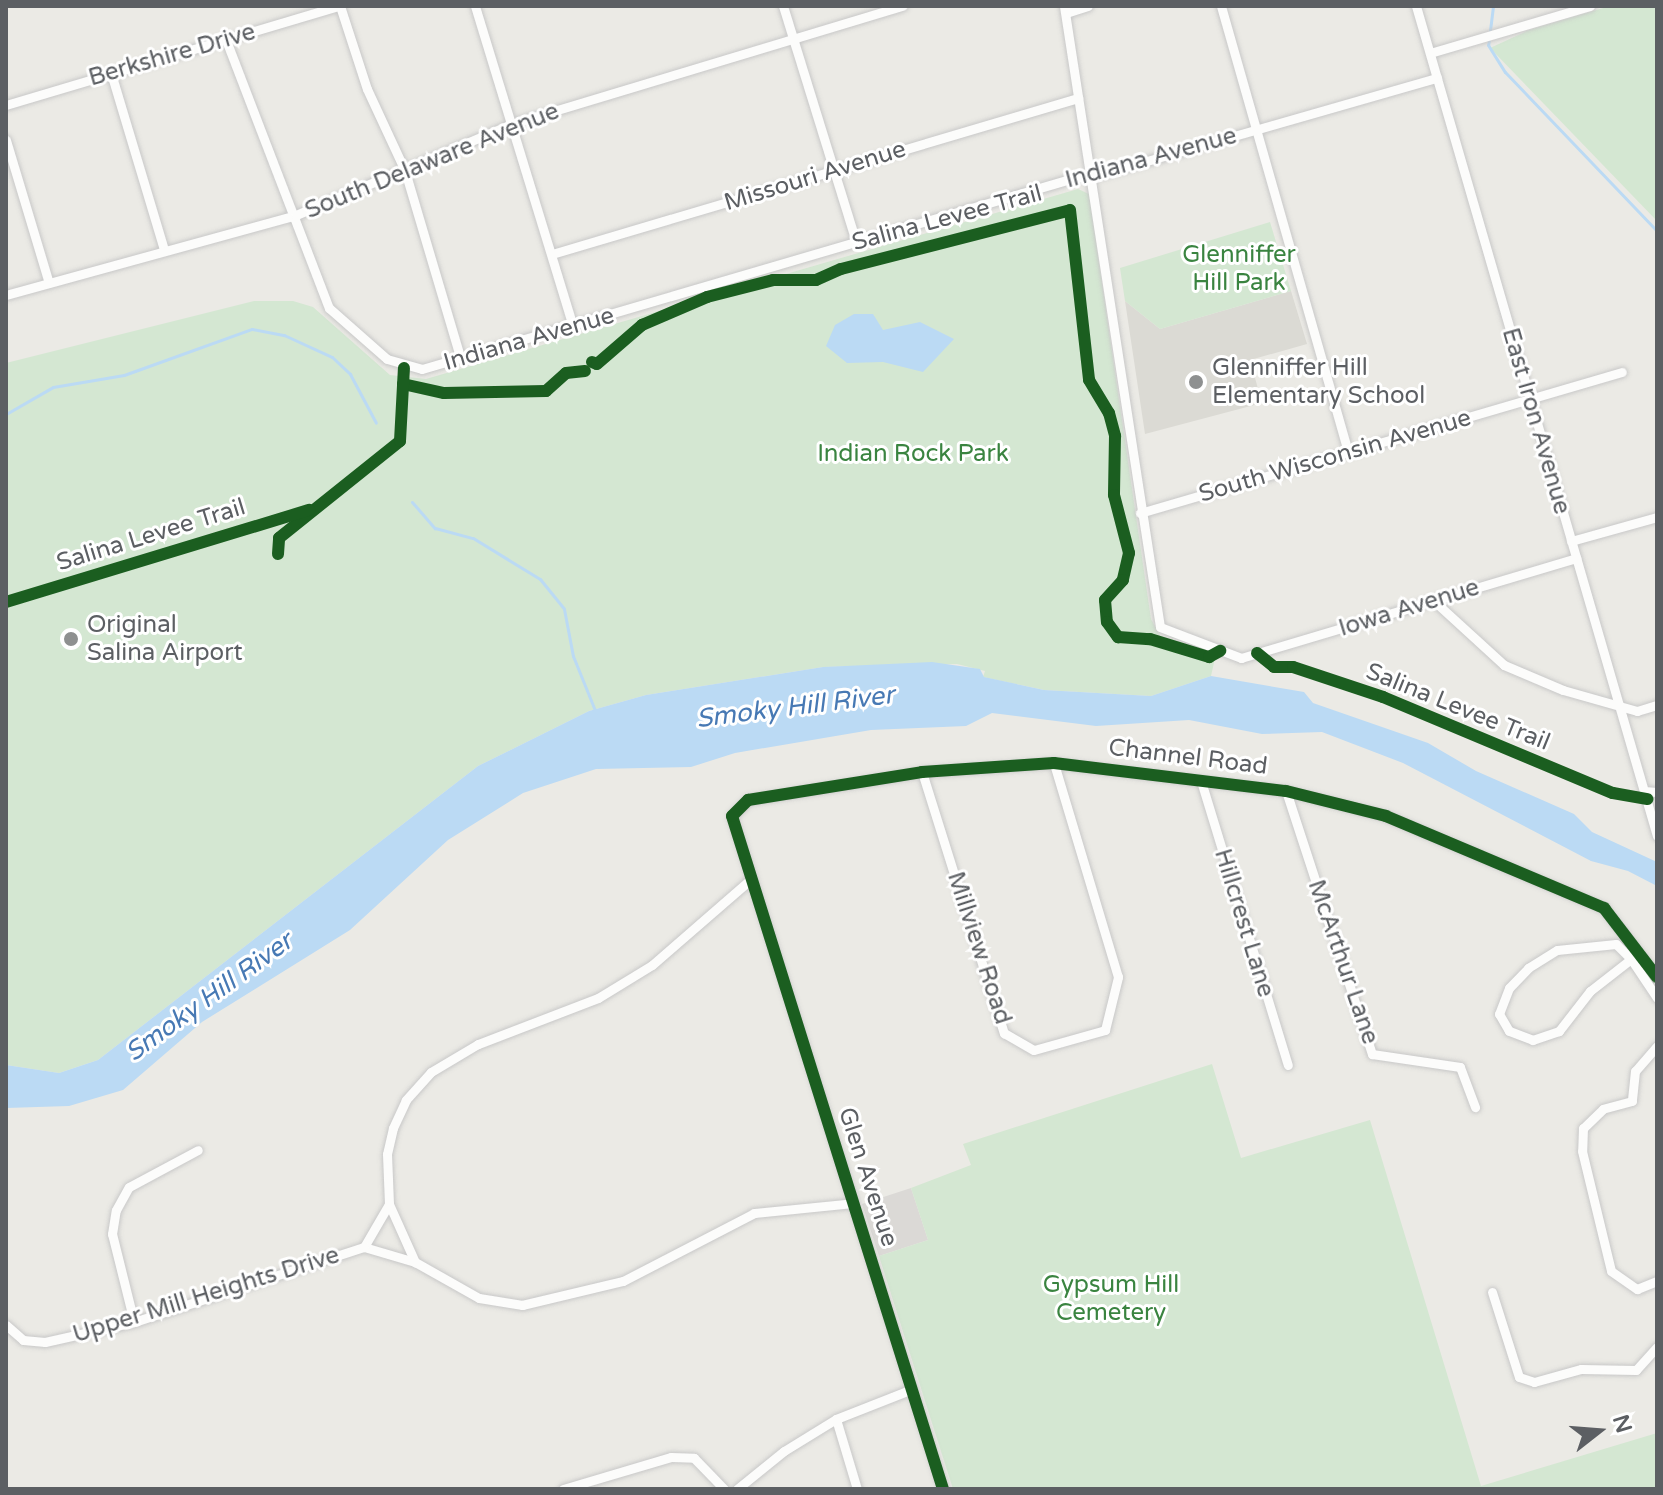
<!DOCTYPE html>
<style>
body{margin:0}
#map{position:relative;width:1663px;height:1495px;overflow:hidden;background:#ebeae5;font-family:"Varela Round",sans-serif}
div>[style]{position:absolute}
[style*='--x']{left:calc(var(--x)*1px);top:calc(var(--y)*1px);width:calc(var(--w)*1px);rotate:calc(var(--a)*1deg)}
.industrial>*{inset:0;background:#dbd9d6}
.education>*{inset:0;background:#dbdad4}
.green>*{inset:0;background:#d4e7d2}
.water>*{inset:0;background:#bbdaf4}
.stream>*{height:3px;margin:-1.5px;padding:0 1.5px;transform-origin:1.5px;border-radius:1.5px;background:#bbdaf4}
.roads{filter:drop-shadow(0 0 2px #c8c8c8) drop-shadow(0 0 2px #c8c8c8)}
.minor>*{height:9px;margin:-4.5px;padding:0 4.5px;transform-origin:4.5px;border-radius:4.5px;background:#fcfcfb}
.cycleway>*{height:12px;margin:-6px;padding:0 6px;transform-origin:6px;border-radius:6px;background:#1b5e20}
.dots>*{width:22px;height:22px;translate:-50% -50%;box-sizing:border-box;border:4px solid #fff;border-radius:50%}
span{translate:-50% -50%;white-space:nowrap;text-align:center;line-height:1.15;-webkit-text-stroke:6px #fff;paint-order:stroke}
.street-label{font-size:24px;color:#5c5f63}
.park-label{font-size:24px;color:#3a8440}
.poi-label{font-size:24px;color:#5c5f63}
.left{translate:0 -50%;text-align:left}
.water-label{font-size:26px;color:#4779b4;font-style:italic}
.frame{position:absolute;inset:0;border:8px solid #5c5f63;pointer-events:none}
.north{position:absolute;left:1559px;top:1391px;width:80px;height:80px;-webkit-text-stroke:6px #fff;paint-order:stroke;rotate:73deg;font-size:22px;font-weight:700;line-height:32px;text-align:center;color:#5c5f63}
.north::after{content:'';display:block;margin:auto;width:28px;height:36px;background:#5c5f63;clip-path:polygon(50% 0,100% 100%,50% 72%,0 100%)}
</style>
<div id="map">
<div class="industrial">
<div style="clip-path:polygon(911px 1188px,928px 1240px,879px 1256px,862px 1204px)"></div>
</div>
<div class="education">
<div style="clip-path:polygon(1291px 291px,1307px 344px,1250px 360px,1262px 403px,1145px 434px,1125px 301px,1160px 329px)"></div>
</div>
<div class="green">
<div style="clip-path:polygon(1610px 6px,1657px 6px,1657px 221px,1490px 48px,1529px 30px)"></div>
<div style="clip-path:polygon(1078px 189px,1089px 194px,1151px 619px,1160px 636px,1216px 654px,1211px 676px,1151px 696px,1044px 690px,983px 677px,985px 671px,957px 664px,823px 667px,646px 695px,589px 711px,478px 766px,98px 1060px,59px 1073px,6px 1065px,6px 363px,254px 301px,293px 301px,313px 307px,390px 375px,426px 379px)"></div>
<div style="clip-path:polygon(1270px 222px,1291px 291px,1160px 329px,1125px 301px,1120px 268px)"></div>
<div style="clip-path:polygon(1212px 1064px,1241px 1158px,1370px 1120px,1481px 1486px,1657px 1433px,1657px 1489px,953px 1489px,879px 1256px,928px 1240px,911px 1188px,971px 1165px,963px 1144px)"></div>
</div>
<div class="water">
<div style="clip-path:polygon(854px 314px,873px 314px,883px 330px,920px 322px,954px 339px,923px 372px,883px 362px,847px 363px,826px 346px,835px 325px)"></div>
<div style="clip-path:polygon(932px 662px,980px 669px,984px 677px,1044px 690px,1151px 696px,1211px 676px,1304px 692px,1313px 703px,1428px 743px,1476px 771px,1574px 814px,1592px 832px,1657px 862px,1657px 886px,1628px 871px,1591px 861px,1403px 763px,1322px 732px,1262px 734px,1189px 720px,1096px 726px,992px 713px,966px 726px,871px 730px,735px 753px,691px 767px,596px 769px,523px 793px,448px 840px,350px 930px,202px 1022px,123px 1090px,69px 1106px,6px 1108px,6px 1065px,59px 1073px,98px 1060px,478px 766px,589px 711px,646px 695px,823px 667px)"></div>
</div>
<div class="stream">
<div style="--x:1493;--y:6;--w:39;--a:97"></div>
<div style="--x:1488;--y:45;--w:32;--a:58"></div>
<div style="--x:1505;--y:72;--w:220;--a:46.3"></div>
<div style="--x:6;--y:414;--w:54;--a:-29.9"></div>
<div style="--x:53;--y:387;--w:72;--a:-9.6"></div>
<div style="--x:124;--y:375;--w:136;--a:-19.8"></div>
<div style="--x:252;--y:329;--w:33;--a:11"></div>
<div style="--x:284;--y:335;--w:53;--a:24.6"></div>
<div style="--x:332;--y:357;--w:25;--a:43"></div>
<div style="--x:350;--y:374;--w:55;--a:62"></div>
<div style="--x:412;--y:502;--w:35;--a:49"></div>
<div style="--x:435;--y:528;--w:39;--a:15"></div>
<div style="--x:473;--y:538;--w:79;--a:31.5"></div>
<div style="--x:540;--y:579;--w:38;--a:51"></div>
<div style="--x:564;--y:609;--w:48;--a:79.2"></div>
<div style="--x:573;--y:656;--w:61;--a:68"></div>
</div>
<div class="roads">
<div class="minor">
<div style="--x:340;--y:6;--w:87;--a:72"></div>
<div style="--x:367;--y:89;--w:90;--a:65.1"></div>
<div style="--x:405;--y:171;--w:194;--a:73.5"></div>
<div style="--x:475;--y:6;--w:336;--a:73"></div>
<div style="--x:783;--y:6;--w:247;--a:72.8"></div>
<div style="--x:1064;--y:6;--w:628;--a:81.21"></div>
<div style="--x:1160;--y:627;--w:87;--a:20.9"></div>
<div style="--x:1241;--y:658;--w:350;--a:-16.6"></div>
<div style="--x:1221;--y:6;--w:463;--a:74.1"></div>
<div style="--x:1416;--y:6;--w:864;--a:73.81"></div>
<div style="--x:1066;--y:13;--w:23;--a:-18"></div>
<div style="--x:226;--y:40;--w:287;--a:69"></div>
<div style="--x:329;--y:308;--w:77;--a:41.3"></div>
<div style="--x:387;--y:359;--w:36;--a:16"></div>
<div style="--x:422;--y:369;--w:683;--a:-16.34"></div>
<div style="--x:1077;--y:177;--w:14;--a:0"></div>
<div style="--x:1091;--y:177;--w:360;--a:-16"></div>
<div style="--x:1430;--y:53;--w:167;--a:-16.4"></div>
<div style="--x:111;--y:73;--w:185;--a:73.3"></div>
<div style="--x:6;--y:105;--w:346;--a:-16.6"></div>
<div style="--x:6;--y:140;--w:149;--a:73.3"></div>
<div style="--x:552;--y:254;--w:549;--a:-16.52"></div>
<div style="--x:6;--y:295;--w:301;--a:-15.4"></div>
<div style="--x:296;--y:215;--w:233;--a:-22.9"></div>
<div style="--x:511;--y:124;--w:409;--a:-16.8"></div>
<div style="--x:1140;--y:513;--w:502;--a:-16.31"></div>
<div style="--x:1571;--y:541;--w:89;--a:-15.6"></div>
<div style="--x:1434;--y:601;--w:95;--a:42.4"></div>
<div style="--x:1504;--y:665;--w:64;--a:23"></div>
<div style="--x:1563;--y:690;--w:77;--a:15.8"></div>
<div style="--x:1637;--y:711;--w:21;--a:-17"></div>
<div style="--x:922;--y:772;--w:274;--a:72.6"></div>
<div style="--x:1004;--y:1033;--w:34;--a:30"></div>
<div style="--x:1034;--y:1050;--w:74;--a:-15.7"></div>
<div style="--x:1105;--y:1030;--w:55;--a:-76.2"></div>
<div style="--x:1118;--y:977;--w:223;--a:-106.7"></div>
<div style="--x:1201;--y:781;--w:297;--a:73"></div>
<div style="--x:1286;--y:791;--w:277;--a:71.9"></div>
<div style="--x:1372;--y:1054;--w:89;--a:8.4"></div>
<div style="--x:1460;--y:1067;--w:43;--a:69.4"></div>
<div style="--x:1644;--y:791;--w:13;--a:4"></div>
<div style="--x:751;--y:879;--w:131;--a:139"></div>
<div style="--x:652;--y:965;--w:63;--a:148.6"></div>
<div style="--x:598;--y:998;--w:129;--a:159"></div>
<div style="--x:478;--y:1044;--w:55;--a:149.2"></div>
<div style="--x:431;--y:1072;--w:38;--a:132"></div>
<div style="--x:406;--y:1100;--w:31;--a:115"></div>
<div style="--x:393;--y:1128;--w:27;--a:103"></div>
<div style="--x:387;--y:1154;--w:50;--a:87.7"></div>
<div style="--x:389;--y:1204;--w:64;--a:65.9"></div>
<div style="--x:415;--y:1262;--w:73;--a:29.4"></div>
<div style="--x:479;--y:1298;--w:44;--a:9.2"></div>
<div style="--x:522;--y:1305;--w:104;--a:-13.4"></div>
<div style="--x:623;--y:1281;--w:148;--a:-27.4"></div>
<div style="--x:754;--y:1213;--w:100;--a:-5.7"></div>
<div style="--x:1616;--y:944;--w:21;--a:45"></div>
<div style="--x:1631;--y:959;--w:52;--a:142"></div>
<div style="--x:1590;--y:991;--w:51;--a:127.8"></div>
<div style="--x:1559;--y:1031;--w:28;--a:161"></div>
<div style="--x:1533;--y:1040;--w:26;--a:-159"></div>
<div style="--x:1509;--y:1031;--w:20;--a:-120"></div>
<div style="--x:1499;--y:1014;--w:28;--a:-69"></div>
<div style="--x:1509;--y:988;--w:28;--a:-46"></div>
<div style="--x:1528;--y:968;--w:34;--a:-32"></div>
<div style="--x:1557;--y:950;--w:59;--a:-5.8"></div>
<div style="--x:1631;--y:959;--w:47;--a:56.3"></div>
<div style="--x:1657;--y:1046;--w:33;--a:131"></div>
<div style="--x:1635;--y:1071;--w:30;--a:96"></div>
<div style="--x:1632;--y:1101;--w:30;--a:165"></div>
<div style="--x:1603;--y:1109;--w:28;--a:136"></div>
<div style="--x:1583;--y:1128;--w:23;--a:92"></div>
<div style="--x:1582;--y:1151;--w:123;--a:76.4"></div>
<div style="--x:1611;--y:1271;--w:32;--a:35"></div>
<div style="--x:1637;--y:1289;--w:22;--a:-22"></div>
<div style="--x:389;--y:1204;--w:50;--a:120.2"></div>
<div style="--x:364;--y:1247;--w:53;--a:16.4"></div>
<div style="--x:1492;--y:1292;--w:89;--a:72.4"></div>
<div style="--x:1519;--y:1377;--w:16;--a:18"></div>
<div style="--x:1534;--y:1382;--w:49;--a:-15.5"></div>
<div style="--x:1581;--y:1369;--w:55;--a:1"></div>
<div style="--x:1636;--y:1370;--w:31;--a:-48"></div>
<div style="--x:134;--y:1322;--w:91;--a:-104"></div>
<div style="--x:112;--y:1234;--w:24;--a:-81"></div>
<div style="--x:116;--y:1210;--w:26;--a:-61"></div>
<div style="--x:129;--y:1187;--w:78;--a:-28.2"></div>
<div style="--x:6;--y:1325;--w:23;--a:41"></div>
<div style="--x:23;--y:1340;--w:22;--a:5"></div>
<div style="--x:45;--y:1342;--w:91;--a:-12.7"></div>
<div style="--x:134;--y:1322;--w:242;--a:-18.1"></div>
<div style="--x:836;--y:1419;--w:73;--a:73.3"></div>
<div style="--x:563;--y:1489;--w:113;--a:-16.5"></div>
<div style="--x:671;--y:1457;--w:23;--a:2"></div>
<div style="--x:694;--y:1458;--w:43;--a:45.9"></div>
<div style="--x:737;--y:1489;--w:60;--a:-39"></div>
<div style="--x:784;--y:1451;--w:61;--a:-31.6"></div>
<div style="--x:836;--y:1419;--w:82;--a:-21.5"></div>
<div style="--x:943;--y:1489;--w:705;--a:-107.41"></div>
<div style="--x:732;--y:816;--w:23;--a:-45"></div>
<div style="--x:748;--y:800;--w:176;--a:-9.1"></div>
<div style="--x:922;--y:772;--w:132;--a:-3.9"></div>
<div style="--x:1054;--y:763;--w:234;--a:6.9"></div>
<div style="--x:1286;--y:791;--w:103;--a:14"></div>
<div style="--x:1386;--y:816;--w:237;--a:22.9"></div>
<div style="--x:1604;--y:908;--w:87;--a:52.5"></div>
</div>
</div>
<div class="cycleway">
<div style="--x:592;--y:362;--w:5;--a:22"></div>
<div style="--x:597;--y:364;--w:60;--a:-40.9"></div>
<div style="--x:642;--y:325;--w:71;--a:-23.3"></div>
<div style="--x:707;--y:297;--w:68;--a:-14.4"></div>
<div style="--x:773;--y:280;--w:43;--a:0"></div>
<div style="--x:816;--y:280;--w:27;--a:-24"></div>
<div style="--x:841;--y:269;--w:236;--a:-14.4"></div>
<div style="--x:1070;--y:210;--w:171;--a:83.6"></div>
<div style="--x:1089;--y:380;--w:39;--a:59"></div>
<div style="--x:1109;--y:413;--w:24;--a:75"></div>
<div style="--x:1115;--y:436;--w:59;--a:91"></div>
<div style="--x:1114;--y:495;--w:60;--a:75.5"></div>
<div style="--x:1129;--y:553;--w:28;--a:103"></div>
<div style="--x:1123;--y:580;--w:27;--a:132"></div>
<div style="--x:1105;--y:600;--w:22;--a:85"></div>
<div style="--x:1107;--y:622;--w:19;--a:54"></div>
<div style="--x:1118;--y:637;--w:32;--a:4"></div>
<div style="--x:1150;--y:639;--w:62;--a:17"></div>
<div style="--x:1209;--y:657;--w:13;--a:-29"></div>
<div style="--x:403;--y:384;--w:42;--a:12.4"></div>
<div style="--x:444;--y:393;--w:102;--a:-1.1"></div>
<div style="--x:546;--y:391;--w:27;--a:-42"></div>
<div style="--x:566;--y:373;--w:19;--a:-6"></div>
<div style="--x:278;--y:554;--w:16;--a:-86"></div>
<div style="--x:279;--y:538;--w:155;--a:-38.7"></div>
<div style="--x:400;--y:441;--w:73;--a:-86.9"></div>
<div style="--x:6;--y:602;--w:317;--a:-16.9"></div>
<div style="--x:1257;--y:653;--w:22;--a:39"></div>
<div style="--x:1274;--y:667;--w:19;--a:0"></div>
<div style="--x:1293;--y:667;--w:95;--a:18.4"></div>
<div style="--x:1383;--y:697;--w:249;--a:22.7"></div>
<div style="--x:1613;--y:793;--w:35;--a:10"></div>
<div style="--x:943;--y:1489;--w:705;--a:-107.41"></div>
<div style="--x:732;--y:816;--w:23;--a:-45"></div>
<div style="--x:748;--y:800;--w:176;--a:-9.1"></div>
<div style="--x:922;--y:772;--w:132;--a:-3.9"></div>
<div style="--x:1054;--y:763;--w:234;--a:6.9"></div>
<div style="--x:1286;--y:791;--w:103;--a:14"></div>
<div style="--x:1386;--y:816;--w:237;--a:22.9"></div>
<div style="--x:1604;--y:908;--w:87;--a:52.5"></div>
</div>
<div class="dots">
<div style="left:1196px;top:382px;background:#8e9090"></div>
<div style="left:71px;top:639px;background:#8e9090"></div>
</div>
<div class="street-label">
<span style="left:172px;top:55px;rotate:-16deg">Berkshire Drive</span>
<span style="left:1151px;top:158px;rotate:-15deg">Indiana Avenue</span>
<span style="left:432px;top:161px;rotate:-22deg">South Delaware Avenue</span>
<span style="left:815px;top:176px;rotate:-17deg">Missouri Avenue</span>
<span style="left:947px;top:218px;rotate:-15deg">Salina Levee Trail</span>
<span style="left:529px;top:339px;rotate:-16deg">Indiana Avenue</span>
<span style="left:1536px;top:421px;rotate:74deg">East Iron Avenue</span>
<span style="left:1335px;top:456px;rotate:-16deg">South Wisconsin Avenue</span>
<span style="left:151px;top:535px;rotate:-17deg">Salina Levee Trail</span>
<span style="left:1409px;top:608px;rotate:-17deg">Iowa Avenue</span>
<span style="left:1458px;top:707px;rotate:22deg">Salina Levee Trail</span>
<span style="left:1188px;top:757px;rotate:7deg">Channel Road</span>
<span style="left:1244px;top:923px;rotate:73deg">Hillcrest Lane</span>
<span style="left:979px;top:948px;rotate:72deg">Millview Road</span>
<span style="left:1343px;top:962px;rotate:71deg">McArthur Lane</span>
<span style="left:868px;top:1177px;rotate:72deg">Glen Avenue</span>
<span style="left:206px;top:1295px;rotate:-17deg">Upper Mill Heights Drive</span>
</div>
<div class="park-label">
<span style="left:1239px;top:269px">Glenniffer<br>Hill Park</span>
<span style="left:913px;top:454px">Indian Rock Park</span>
<span style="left:1111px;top:1299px">Gypsum Hill<br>Cemetery</span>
</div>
<div class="poi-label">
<span class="left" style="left:1212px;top:382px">Glenniffer Hill<br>Elementary School</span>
<span class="left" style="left:87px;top:639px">Original<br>Salina Airport</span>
</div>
<div class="water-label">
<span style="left:795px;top:707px;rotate:-7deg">Smoky Hill River</span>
<span style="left:209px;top:997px;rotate:-36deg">Smoky Hill River</span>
</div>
<div class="frame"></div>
<div class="north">N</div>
</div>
